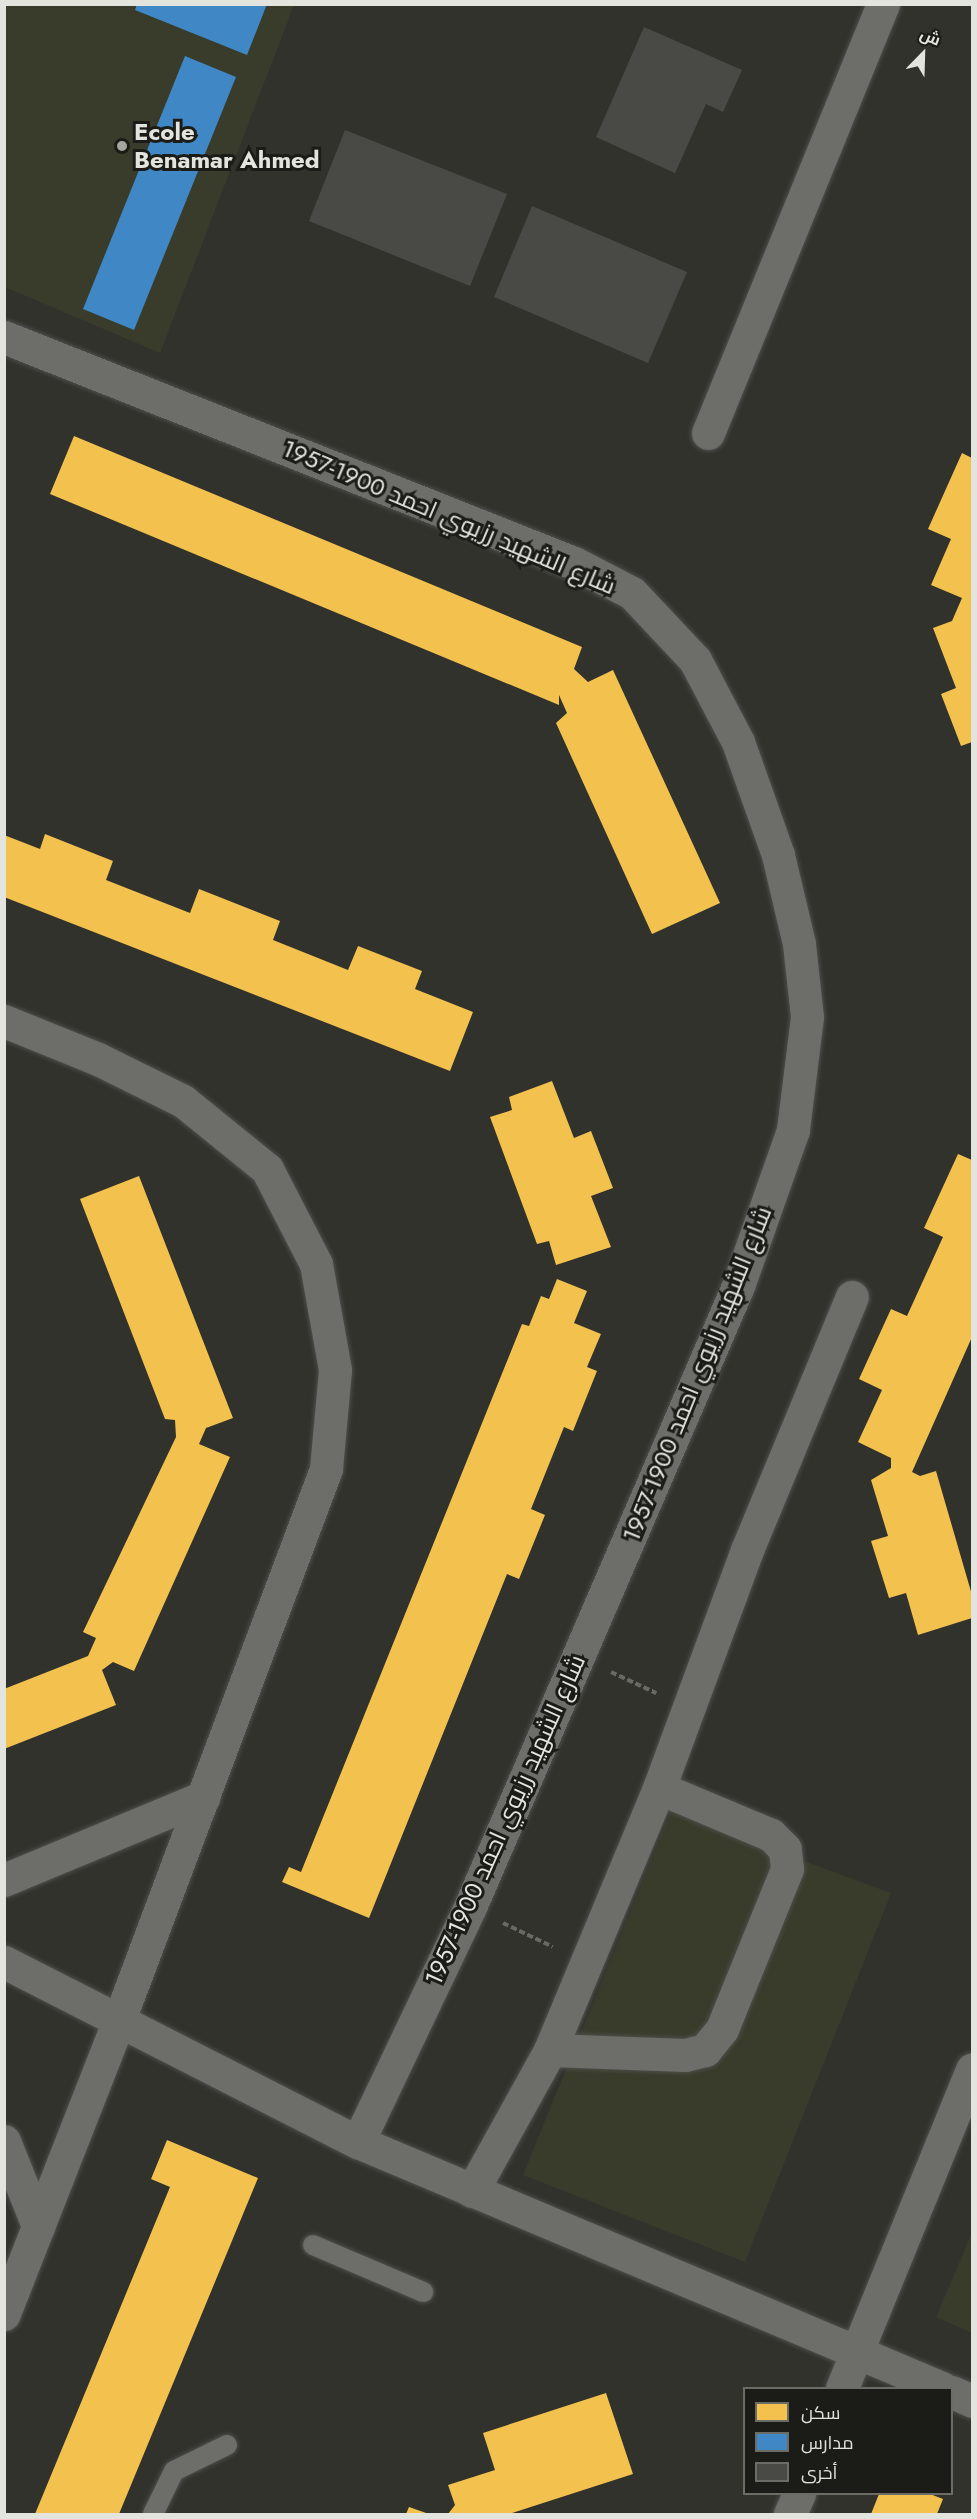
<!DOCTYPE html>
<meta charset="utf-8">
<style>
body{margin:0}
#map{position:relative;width:977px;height:2519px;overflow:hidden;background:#32322d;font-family:Jost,Cairo,sans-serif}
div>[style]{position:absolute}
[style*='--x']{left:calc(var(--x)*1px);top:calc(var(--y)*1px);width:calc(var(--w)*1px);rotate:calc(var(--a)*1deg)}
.built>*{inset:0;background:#393c2b}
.homes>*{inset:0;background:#f2c14e}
.schools>*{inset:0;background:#3f88c5}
.building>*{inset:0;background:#494a46}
.path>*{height:4px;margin-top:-2px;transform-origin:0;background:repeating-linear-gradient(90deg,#696966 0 6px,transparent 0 9px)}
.roads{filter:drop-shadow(0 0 2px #4d4e4a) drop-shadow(0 0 2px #4d4e4a)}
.lane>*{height:20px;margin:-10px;padding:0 10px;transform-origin:10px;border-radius:10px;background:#6d6d6a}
.street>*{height:33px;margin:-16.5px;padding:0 16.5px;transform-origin:16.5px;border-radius:16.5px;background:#6d6d6a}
.dots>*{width:16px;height:16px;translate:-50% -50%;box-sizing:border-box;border:3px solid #1b1c17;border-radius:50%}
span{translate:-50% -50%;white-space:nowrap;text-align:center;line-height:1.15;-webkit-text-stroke:6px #1b1c17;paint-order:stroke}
.poi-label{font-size:24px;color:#e3e4dd;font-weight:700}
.left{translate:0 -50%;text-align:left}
.street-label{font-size:24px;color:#e3e4dd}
.frame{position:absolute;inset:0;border:6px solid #e3e4dd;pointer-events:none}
.legend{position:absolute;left:743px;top:2387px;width:210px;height:108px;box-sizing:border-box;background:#1b1c17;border:2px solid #6b6c66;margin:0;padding:8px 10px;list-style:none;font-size:18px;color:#e3e4dd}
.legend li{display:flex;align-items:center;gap:12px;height:30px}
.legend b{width:30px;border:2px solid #6b6c66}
.north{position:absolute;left:893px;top:24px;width:60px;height:60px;-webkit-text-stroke:4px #1b1c17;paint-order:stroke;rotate:23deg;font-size:16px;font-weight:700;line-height:24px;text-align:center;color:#e3e4dd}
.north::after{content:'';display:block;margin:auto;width:21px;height:27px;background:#e3e4dd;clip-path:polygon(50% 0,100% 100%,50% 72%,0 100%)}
</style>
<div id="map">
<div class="built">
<div style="clip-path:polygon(5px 5px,294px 5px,160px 353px,5px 287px)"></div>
<div style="clip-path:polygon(671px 1812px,891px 1893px,745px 2262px,523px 2175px)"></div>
<div style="clip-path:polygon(972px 2233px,972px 2333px,936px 2317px)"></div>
</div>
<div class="homes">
<div style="clip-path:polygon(74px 436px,582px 647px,574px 669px,588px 682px,613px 670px,720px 903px,652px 934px,556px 723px,567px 713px,559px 695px,559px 705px,50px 494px)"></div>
<div style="clip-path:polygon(962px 453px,972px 458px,972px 742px,961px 746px,941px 694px,956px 688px,933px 628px,952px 621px,962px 598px,931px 585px,951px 539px,928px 529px)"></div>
<div style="clip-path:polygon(45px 834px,113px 861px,106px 880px,190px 913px,199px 889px,280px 921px,273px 940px,348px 970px,358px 946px,422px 971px,415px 989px,473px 1012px,450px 1071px,4px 897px,4px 835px,40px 849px)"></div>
<div style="clip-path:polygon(552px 1081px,574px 1138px,591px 1131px,613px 1188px,591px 1196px,611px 1247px,556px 1265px,549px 1241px,537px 1244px,490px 1117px,512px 1110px,509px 1097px)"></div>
<div style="clip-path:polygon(958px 1154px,972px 1160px,972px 1337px,912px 1472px,920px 1476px,936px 1471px,972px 1595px,972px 1618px,918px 1635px,906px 1593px,889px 1598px,871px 1541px,888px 1536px,871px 1480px,891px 1468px,891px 1458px,858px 1442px,882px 1390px,859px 1379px,891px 1309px,907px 1316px,943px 1237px,924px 1228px)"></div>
<div style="clip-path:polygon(139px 1176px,233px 1418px,206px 1428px,199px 1444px,230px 1457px,134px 1671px,113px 1662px,102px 1670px,116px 1705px,4px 1749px,4px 1689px,88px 1656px,96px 1638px,83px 1632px,176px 1437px,175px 1420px,165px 1419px,80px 1199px)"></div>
<div style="clip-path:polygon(557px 1279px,587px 1291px,574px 1323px,601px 1334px,587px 1367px,597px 1371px,573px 1431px,564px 1427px,531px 1509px,545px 1515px,519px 1579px,507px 1574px,369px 1918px,282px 1882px,289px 1867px,301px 1872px,522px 1324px,529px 1326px,541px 1296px,549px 1299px)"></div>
<div style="clip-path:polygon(167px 2140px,258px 2178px,119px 2514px,35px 2514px,170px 2187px,151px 2179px)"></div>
<div style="clip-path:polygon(606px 2393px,633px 2474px,509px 2514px,448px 2514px,455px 2505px,448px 2485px,495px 2470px,483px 2433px)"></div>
<div style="clip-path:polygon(879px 2494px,930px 2494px,943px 2499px,937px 2514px,871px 2514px)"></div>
<div style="clip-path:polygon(409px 2507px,429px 2514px,406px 2514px)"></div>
</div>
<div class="schools">
<div style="clip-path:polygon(137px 4px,267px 4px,247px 55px,135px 10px)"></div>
<div style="clip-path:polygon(185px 56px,236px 77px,134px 330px,83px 309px)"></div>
</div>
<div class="building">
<div style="clip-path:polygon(644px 27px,742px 70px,723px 112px,706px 104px,675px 173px,596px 137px)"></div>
<div style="clip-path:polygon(345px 130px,507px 194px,470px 286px,309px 221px)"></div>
<div style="clip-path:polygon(532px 206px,687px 272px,648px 363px,494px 297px)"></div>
</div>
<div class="path">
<div style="--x:611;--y:1672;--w:50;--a:25"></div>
<div style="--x:503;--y:1923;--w:55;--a:25.6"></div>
</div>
<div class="roads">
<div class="lane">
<div style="--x:313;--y:2245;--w:120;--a:23.1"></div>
<div style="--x:153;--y:2514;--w:48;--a:-64"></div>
<div style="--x:174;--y:2471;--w:59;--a:-26.1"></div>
</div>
<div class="street">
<div style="--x:4;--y:337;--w:613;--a:21.63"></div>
<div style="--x:574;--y:563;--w:65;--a:27.3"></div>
<div style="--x:632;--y:593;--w:92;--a:46.8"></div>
<div style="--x:695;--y:660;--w:93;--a:62.3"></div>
<div style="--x:738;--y:742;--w:120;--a:70.5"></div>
<div style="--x:778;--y:855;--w:91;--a:76.7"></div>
<div style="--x:799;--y:944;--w:73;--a:83.7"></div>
<div style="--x:807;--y:1017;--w:114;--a:97.1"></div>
<div style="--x:793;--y:1130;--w:165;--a:109.4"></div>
<div style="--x:738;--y:1286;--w:676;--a:113.34"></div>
<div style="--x:470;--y:1907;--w:260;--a:115.5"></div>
<div style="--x:708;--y:433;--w:463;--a:-67.8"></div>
<div style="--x:4;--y:1021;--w:101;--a:22"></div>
<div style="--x:98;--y:1059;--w:95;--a:26.3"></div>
<div style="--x:183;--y:1101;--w:108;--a:39"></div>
<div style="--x:267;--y:1169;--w:107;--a:62.7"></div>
<div style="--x:316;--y:1264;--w:108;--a:79.8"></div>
<div style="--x:335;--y:1370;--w:99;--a:95.2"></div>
<div style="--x:326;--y:1469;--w:589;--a:110.59"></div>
<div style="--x:119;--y:2020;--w:316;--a:111.4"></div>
<div style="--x:4;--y:1880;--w:216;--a:-22.6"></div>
<div style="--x:4;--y:1962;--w:397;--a:27"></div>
<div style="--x:358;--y:2142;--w:634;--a:22.84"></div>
<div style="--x:550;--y:2050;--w:135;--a:2.1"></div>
<div style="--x:685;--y:2055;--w:21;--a:-14"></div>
<div style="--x:705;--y:2050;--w:27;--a:-51"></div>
<div style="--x:722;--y:2029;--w:173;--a:-67.9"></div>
<div style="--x:787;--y:1869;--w:20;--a:-96"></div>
<div style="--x:785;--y:1849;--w:20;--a:-135"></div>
<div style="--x:771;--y:1835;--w:121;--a:-157.2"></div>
<div style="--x:4;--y:2141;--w:92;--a:68.2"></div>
<div style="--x:472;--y:2191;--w:161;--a:-61"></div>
<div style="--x:550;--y:2050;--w:284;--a:-67.4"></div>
<div style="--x:659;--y:1788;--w:254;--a:-69.7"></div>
<div style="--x:747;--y:1550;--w:274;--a:-67.5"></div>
<div style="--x:842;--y:2388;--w:344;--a:-67.8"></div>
<div style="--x:952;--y:2392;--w:22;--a:24"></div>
<div style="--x:790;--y:2514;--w:22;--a:-66"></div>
</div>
</div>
<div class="dots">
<div style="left:122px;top:146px;background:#a5a69f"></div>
</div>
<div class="poi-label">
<span class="left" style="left:134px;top:146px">Ecole<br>Benamar Ahmed</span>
</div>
<div class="street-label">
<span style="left:449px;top:517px;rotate:23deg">شارع الشهيد رزيوي احمد 1900-1957</span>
<span style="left:697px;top:1374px;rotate:-68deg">شارع الشهيد رزيوي احمد 1900-1957</span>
<span style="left:505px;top:1820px;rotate:-66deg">شارع الشهيد رزيوي احمد 1900-1957</span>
</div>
<div class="frame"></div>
<ul class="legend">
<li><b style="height:16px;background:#f2c14e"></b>سكن</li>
<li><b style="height:16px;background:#3f88c5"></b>مدارس</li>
<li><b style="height:16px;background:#494a46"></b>أخرى</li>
</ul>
<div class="north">ش</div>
</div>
